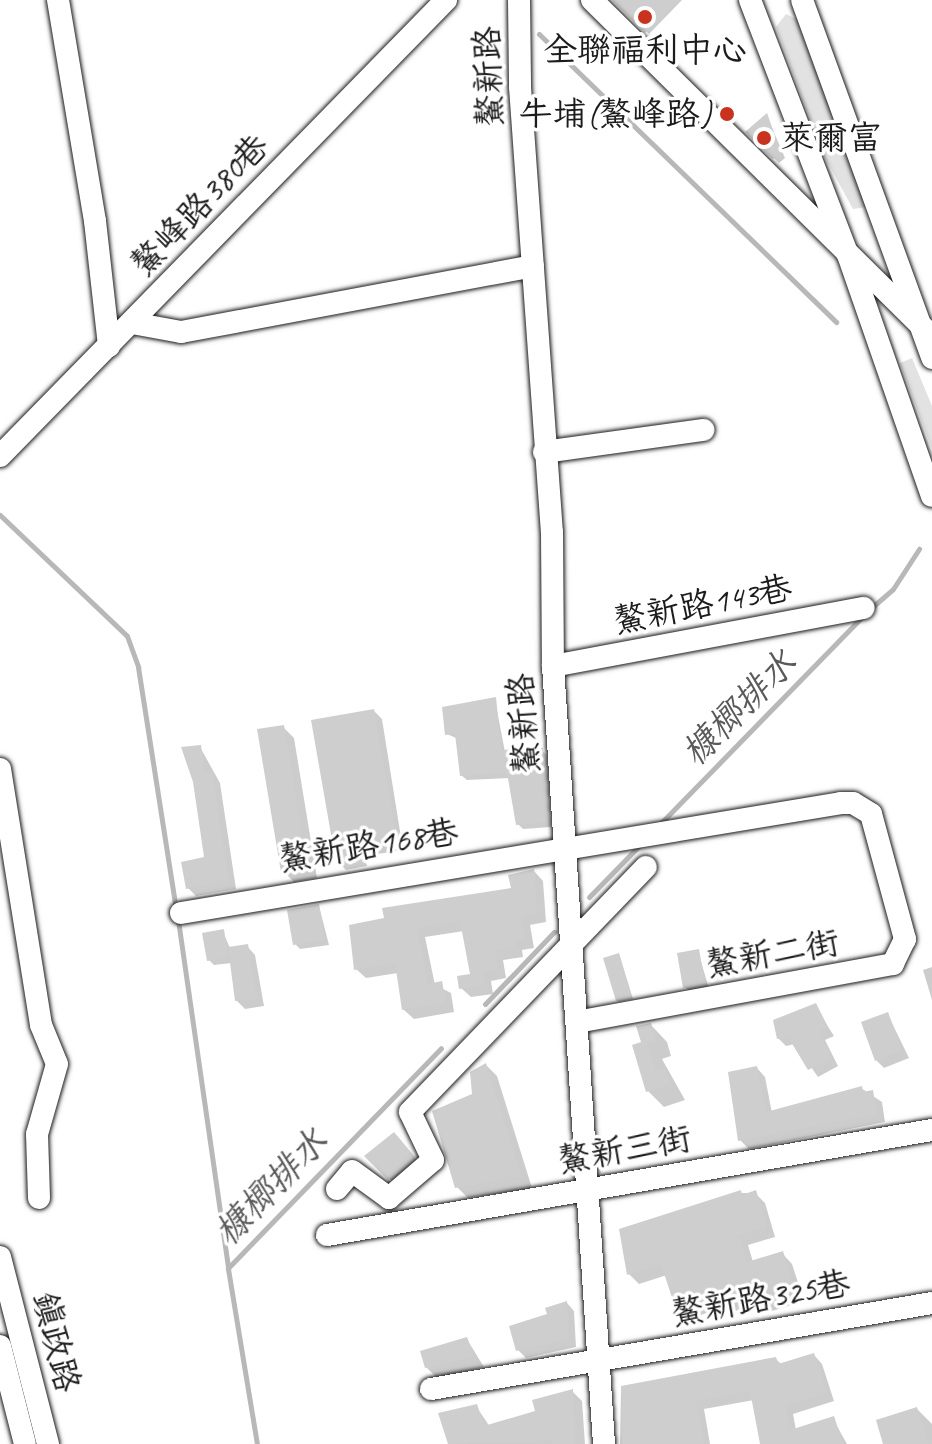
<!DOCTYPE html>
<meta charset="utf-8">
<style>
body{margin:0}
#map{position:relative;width:932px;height:1444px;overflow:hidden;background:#fff;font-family:Caveat,"LXGW WenKai TC",sans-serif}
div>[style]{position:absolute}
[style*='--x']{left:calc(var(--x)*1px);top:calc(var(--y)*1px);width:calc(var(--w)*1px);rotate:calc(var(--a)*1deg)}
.green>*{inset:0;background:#e2e2e2}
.shadow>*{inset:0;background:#0003}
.stream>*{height:5px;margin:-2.5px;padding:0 2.5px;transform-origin:2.5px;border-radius:2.5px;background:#b8b8b8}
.building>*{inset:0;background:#cecece}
.roads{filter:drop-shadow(0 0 2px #1c1c1c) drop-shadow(0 0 2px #1c1c1c)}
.minor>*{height:22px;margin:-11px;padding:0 11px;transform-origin:11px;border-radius:11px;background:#fff}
.dots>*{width:22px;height:22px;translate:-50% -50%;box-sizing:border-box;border:4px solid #fff;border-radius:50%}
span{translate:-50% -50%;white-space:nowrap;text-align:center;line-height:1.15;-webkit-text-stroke:7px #fff;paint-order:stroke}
.poi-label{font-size:34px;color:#1c1c1c}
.right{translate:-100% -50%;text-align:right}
.left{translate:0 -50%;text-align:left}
.street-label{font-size:34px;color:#1c1c1c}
.water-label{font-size:36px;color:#5a5a5a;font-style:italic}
</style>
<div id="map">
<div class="green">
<div style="clip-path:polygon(786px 14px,800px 21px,866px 207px,853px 209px,824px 156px,776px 27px)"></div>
<div style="clip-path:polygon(912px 358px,932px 406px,932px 449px,900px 363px)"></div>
</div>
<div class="shadow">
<div style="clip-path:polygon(615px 0,682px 0,649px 34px)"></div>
<div style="clip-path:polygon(767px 116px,785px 158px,779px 163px,748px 132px)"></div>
<div style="clip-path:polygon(495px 700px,505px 752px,542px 750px,547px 755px,551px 827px,523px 829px,518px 824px,510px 778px,467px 780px,461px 775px,458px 739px,447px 734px)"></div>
<div style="clip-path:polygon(374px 711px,382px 719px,403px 850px,365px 856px,367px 866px,346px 870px,338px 862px)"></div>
<div style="clip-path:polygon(283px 727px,294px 738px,317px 878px,294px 882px,283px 871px)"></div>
<div style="clip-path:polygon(200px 747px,220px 783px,236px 889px,196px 896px,188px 888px,206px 859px)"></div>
<div style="clip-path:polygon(534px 871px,543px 881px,546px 922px,530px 925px,534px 948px,522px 950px,523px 957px,503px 960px,506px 978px,491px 981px,493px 994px,471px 997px,461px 988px,472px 975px,464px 931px,425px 937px,435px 985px,451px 993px,454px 1012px,414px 1019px,404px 1010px,398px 973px,366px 978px,356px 969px,351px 926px,513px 890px)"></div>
<div style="clip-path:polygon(319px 906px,329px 945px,300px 949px,295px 944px)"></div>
<div style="clip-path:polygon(223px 932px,230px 948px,247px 946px,255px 955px,264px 1006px,245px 1009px,237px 1001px,232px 963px,214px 965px,209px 960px)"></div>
<div style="clip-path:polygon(698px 951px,709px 989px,690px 992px,685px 987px)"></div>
<div style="clip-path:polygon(620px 957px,633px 999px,619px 1002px,617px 1000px)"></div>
<div style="clip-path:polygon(932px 967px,932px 1000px,923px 970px)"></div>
<div style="clip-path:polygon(815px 1006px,834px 1036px,825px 1040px,838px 1066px,818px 1077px,795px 1044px,786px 1046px,778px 1038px)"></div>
<div style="clip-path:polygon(888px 1015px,909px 1058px,884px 1068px,876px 1060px)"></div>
<div style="clip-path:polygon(651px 1025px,667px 1042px,671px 1056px,662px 1059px,685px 1100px,664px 1107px,648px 1091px,643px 1044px)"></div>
<div style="clip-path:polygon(486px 1065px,497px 1076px,532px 1188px,468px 1198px,457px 1187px,474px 1095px)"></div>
<div style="clip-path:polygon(757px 1068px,765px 1077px,772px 1113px,861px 1088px,882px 1102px,885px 1122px,749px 1149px,740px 1140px)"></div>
<div style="clip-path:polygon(399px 1139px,419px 1163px,395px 1184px,367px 1156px)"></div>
<div style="clip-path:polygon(740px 1193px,755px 1193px,765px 1203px,775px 1237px,748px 1245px,753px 1262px,782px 1253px,792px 1264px,804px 1301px,772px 1311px,767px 1305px,736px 1311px,730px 1306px,687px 1319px,677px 1309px,667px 1275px,639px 1284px,629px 1274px)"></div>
<div style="clip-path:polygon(567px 1303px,574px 1311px,576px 1347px,526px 1358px,518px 1350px)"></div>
<div style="clip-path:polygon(468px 1341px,484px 1367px,437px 1378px,426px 1367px,422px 1353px)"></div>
<div style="clip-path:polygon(814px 1355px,822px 1364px,834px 1401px,793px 1414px,796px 1430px,833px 1419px,847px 1444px,762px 1444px,754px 1400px,704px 1409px,710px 1444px,620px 1444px,621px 1389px,776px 1359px,782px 1365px)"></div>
<div style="clip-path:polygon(572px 1391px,582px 1401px,585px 1444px,450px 1444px,441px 1414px,476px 1406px,490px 1427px,538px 1412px)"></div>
<div style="clip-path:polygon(917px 1409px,932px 1424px,932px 1444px,886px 1444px)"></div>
</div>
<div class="stream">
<div style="--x:539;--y:34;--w:414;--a:44.1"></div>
<div style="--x:0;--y:515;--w:175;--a:43.6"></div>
<div style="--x:127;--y:636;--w:33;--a:70"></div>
<div style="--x:138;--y:667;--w:246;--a:81.1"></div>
<div style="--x:870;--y:609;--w:30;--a:-41"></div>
<div style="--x:893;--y:589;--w:48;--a:-57"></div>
<div style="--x:658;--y:826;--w:293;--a:-45.7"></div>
<div style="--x:589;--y:897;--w:73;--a:-45.6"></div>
<div style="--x:178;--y:920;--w:352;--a:81.8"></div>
<div style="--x:485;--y:1004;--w:100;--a:-46.2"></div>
<div style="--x:257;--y:1444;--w:178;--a:-99.4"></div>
<div style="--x:228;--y:1268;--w:306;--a:-45.9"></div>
</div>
<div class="building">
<div style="clip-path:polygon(612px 0,679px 0,645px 33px)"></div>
<div style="clip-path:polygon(767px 113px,781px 153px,773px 159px,745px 132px)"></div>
<div style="clip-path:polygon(496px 697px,501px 750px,543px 748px,547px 822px,516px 825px,507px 773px,460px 776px,455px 734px,445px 735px,442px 707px)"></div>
<div style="clip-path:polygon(374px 709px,397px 842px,358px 849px,360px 859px,336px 863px,311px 720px)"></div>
<div style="clip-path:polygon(284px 725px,307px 867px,281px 872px,257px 729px)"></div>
<div style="clip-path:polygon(201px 745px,205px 774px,212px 773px,229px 881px,186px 889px,181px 862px,204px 857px,193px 782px,181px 747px)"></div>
<div style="clip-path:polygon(534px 869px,537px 913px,521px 916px,525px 939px,514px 941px,515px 948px,495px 951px,498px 969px,483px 972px,485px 985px,459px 989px,457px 976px,470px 974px,460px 921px,417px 928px,428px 984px,442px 981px,446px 1003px,402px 1010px,395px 963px,354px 970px,349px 925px,384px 918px,382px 908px,511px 888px,508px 875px)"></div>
<div style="clip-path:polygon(319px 904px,325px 940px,293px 945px,287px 910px)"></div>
<div style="clip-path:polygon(224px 929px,228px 958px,207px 961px,202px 933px)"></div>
<div style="clip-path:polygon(248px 944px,257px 999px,235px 1001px,228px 947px)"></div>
<div style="clip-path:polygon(699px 949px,705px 984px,683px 988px,677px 953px)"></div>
<div style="clip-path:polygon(619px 953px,632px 998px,616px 1001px,603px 958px)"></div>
<div style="clip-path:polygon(816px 1003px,828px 1027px,819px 1032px,832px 1058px,808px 1070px,788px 1037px,777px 1039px,773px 1020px)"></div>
<div style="clip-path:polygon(888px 1012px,902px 1050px,875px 1061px,861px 1022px)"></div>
<div style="clip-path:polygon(651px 1023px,656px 1040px,647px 1043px,656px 1071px,665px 1068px,670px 1084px,646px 1092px,632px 1045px,641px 1042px,636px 1026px)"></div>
<div style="clip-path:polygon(486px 1063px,522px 1177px,455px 1188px,432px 1111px,472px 1094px,470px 1072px)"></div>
<div style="clip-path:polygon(757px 1066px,766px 1112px,862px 1086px,863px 1092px,873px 1090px,877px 1114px,738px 1141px,728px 1072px)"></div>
<div style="clip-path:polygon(394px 1132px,415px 1157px,388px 1180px,364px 1156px)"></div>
<div style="clip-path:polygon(741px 1190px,742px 1195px,756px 1190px,767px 1227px,739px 1235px,747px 1262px,783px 1251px,795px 1291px,760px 1302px,758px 1295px,724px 1302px,718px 1297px,676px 1310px,661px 1264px,627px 1275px,619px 1229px)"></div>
<div style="clip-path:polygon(567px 1301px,569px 1339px,516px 1351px,509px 1326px,547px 1314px,545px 1308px)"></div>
<div style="clip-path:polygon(467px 1337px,474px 1356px,425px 1368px,420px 1351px)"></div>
<div style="clip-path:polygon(814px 1353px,827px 1393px,785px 1405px,790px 1430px,834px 1416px,843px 1444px,760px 1444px,750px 1391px,696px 1401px,704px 1444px,623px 1444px,621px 1386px,776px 1357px,778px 1364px)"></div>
<div style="clip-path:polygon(573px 1389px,575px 1444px,553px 1444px,552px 1440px,448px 1444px,438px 1413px,477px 1404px,484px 1426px,535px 1411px,532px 1400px)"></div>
<div style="clip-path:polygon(917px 1407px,929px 1444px,883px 1444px,876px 1420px)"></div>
</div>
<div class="roads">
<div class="minor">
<div style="--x:58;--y:0;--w:224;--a:80.5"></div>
<div style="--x:95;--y:221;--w:126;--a:83.6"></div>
<div style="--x:519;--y:0;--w:87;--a:89.3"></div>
<div style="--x:520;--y:87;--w:446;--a:85.9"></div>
<div style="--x:552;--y:532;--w:134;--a:89.6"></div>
<div style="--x:553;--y:666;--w:780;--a:86.25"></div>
<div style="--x:592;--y:0;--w:479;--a:44.7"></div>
<div style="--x:750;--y:0;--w:273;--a:69"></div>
<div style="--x:848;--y:255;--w:255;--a:70.8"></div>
<div style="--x:802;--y:0;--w:381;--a:70"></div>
<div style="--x:132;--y:323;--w:50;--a:10.4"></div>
<div style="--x:181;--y:332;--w:358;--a:-10.6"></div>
<div style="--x:544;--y:452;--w:161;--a:-7.9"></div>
<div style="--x:0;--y:456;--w:638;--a:-45.64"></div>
<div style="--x:553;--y:666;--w:316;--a:-10.6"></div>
<div style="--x:0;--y:769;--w:259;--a:80.9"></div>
<div style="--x:41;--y:1025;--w:42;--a:67.7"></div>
<div style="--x:57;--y:1064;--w:73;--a:105.9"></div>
<div style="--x:37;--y:1134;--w:64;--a:88.2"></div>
<div style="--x:181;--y:913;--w:669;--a:-9.46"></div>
<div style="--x:841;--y:803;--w:12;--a:0"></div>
<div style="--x:853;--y:803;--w:21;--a:31"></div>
<div style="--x:871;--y:814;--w:130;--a:74.8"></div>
<div style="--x:905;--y:939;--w:28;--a:116"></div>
<div style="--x:893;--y:964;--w:321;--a:169.6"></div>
<div style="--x:337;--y:1189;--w:23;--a:-50"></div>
<div style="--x:352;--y:1171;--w:46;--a:36.1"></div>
<div style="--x:389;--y:1198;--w:58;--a:-40.8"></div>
<div style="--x:433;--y:1160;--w:53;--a:-115.6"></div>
<div style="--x:410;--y:1112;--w:340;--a:-46.1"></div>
<div style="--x:327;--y:1235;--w:614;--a:-9.85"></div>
<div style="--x:0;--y:1257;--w:193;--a:75.6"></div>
<div style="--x:0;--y:1346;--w:101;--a:75.7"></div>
<div style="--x:431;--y:1389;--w:508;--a:-9.74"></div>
</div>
</div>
<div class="dots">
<div style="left:645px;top:17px;background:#c8321e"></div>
<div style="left:727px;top:114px;background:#c8321e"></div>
<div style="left:764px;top:138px;background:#c8321e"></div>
</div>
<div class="poi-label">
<span style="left:645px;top:50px">全聯福利中心</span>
<span class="right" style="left:711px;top:114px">牛埔(鰲峰路)</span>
<span class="left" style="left:780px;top:138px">萊爾富</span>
</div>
<div class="street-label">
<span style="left:488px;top:77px;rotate:-92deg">鰲新路</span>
<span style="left:199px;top:205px;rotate:-46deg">鰲峰路380巷</span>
<span style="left:702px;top:604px;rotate:-11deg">鰲新路143巷</span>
<span style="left:523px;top:724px;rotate:-94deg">鰲新路</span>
<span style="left:368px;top:845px;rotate:-9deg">鰲新路168巷</span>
<span style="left:772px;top:953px;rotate:-10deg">鰲新二街</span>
<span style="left:624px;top:1149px;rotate:-10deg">鰲新三街</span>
<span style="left:760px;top:1298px;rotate:-10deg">鰲新路325巷</span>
<span style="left:57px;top:1342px;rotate:76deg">鎮政路</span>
</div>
<div class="water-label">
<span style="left:739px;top:708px;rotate:-45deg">槺榔排水</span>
<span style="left:271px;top:1187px;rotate:-46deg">槺榔排水</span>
</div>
</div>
